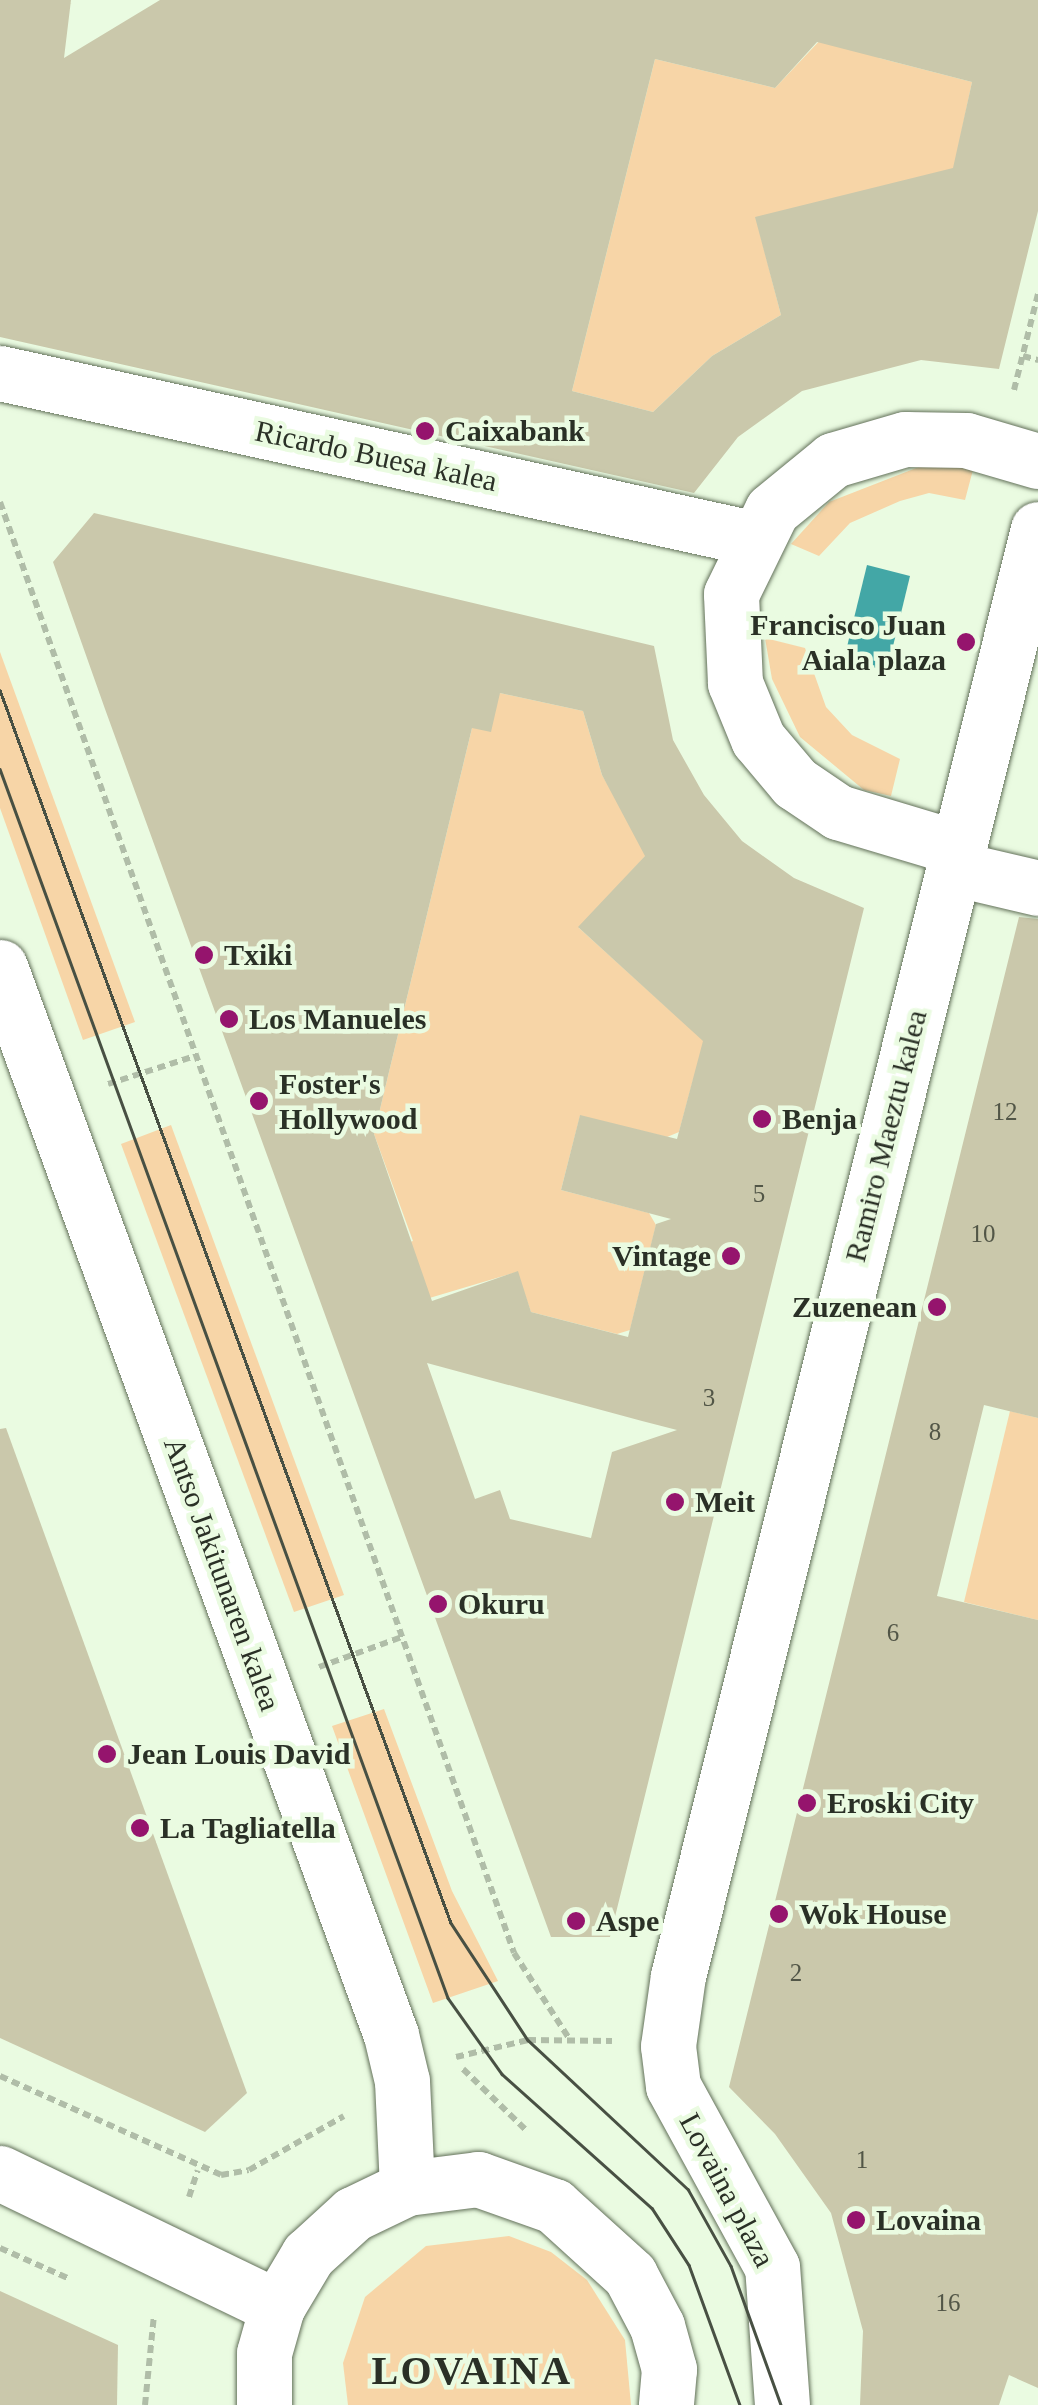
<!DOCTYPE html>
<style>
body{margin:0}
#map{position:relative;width:1038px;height:2405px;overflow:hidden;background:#eafbe1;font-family:"Times New Roman",serif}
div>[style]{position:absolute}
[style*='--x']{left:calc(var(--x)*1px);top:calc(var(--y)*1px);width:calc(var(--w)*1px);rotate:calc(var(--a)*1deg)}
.green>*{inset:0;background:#f7d5a7}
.water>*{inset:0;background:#43a7a6}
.building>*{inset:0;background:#cac8ab}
.path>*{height:6px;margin-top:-3px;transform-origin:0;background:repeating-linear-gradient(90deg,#b0bda8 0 8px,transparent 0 13px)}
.roads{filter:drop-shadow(0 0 2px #63715a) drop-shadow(0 0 2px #63715a)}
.street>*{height:55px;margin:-27.5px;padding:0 27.5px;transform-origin:27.5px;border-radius:27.5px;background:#fff}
.secondary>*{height:55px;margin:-27.5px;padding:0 27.5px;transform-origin:27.5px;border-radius:27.5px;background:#fff}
.tram>*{height:2.5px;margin:-1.25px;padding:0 1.25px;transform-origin:1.25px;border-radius:1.25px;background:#485043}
.dots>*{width:28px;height:28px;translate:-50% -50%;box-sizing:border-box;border:5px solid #eafbe1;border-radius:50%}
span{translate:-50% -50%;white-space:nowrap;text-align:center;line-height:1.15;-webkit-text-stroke:9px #eafbe1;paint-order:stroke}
.number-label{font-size:25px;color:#525647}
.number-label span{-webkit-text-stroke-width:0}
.poi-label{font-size:30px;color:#2a3026;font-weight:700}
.left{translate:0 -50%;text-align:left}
.right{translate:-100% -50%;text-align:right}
.street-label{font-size:30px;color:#2a3026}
.district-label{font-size:40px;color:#2a3026;font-weight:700;letter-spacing:2.5px}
</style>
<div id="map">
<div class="green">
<div style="clip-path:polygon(858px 0,893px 0,879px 58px,972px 82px,930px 282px,756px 218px,781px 315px,712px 356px,653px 412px,572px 391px,655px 59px,775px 88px)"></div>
<div style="clip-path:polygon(929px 463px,974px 466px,965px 500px,929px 493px,900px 501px,850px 523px,819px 556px,791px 544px,829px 502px)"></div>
<div style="clip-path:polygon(765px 638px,805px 648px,826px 707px,852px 735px,900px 759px,891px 796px,864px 790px,800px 737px,772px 679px)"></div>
<div style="clip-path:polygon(0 652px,135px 1022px,83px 1040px,0 808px)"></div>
<div style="clip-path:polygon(500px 693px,583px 711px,602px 775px,648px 853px,579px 928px,673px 1013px,742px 941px,729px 1088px,693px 1080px,679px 1132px,667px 1137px,580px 1116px,561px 1190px,649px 1213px,656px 1225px,630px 1330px,617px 1334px,531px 1312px,517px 1272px,406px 1305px,386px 1250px,413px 1241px,374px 1134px,472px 728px)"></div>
<div style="clip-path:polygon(171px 1125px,344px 1595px,294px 1612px,121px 1144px)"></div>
<div style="clip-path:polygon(1010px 1411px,1038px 1418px,1038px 1620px,964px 1602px)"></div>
<div style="clip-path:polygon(384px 1709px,452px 1891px,498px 1981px,433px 2003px,332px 1726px)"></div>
<div style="clip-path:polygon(509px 2236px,551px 2252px,587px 2280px,625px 2340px,631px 2405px,348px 2405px,343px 2363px,365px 2297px,426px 2246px)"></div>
</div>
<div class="water">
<div style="clip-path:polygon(867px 565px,910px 576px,887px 671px,844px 659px)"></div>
</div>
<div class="building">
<div style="clip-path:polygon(evenodd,0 0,71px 0,64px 58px,160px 0,1038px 0,1038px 211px,999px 369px,921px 360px,802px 391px,738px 437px,694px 493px,0 337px,0 0,817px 42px,972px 82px,953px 168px,755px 217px,781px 315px,712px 356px,653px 412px,572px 391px,655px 59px,775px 88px,817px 42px)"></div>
<div style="clip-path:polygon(evenodd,94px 513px,654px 646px,673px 740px,704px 795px,742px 841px,794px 878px,864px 908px,610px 1937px,551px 1937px,105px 709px,53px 562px,94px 513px,500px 693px,583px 711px,602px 775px,645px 856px,578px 927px,703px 1041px,677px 1139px,580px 1115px,561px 1190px,671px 1219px,656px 1224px,628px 1337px,531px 1312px,518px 1271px,432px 1301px,374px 1134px,472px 728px,491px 732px,500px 693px,94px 513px,427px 1363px,642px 1421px,677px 1430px,612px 1452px,591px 1538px,510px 1519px,500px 1490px,475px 1499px,427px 1363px)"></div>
<div style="clip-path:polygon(1019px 917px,1038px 919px,1038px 1418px,984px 1405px,937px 1596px,1038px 1620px,1038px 2388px,1009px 2375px,999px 2405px,860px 2405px,863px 2331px,831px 2213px,775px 2134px,729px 2087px)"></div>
<div style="clip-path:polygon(6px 1428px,247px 2093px,205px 2132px,0 2038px,0 1429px)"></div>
<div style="clip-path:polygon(0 2291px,118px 2345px,117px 2405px,0 2405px)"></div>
</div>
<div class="path">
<div style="--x:1023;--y:356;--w:16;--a:15"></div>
<div style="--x:1014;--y:390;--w:99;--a:-76"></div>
<div style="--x:0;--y:502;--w:1539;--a:70.49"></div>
<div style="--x:514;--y:1953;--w:103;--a:57.2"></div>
<div style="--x:108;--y:1084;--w:91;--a:-17.8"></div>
<div style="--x:319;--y:1667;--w:88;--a:-19.9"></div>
<div style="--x:456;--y:2057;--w:74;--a:-13.3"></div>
<div style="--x:528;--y:2040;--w:84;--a:0.7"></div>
<div style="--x:463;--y:2069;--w:88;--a:44.1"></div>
<div style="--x:0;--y:2076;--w:242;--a:24.1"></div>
<div style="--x:221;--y:2175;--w:28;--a:-10"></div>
<div style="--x:249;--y:2170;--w:109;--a:-29.6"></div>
<div style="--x:189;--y:2197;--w:28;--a:-72"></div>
<div style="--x:0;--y:2248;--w:77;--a:23.9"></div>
<div style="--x:145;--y:2405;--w:90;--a:-84.3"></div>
</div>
<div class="roads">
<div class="street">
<div style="--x:0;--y:373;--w:770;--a:12.38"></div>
<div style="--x:958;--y:848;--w:125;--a:-163.3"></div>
<div style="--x:838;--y:812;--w:52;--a:-146"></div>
<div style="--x:795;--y:783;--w:57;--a:-130.1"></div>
<div style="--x:758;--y:739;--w:61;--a:-112.3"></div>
<div style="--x:735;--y:683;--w:89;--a:-92.6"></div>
<div style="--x:731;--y:594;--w:93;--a:-64"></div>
<div style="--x:772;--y:510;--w:79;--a:-39.3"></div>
<div style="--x:833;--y:460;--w:75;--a:-16.3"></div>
<div style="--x:905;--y:439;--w:61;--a:0.9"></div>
<div style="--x:966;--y:440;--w:75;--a:16.3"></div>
<div style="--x:953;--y:868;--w:87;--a:13.2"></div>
<div style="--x:0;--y:967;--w:1137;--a:69.89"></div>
<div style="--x:391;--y:2035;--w:47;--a:76.6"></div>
<div style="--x:402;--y:2081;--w:107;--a:87.3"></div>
</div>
<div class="secondary">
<div style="--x:0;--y:2173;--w:308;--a:25.8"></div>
<div style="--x:264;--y:2405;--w:52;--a:-90"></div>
<div style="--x:264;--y:2353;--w:48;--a:-74.2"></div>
<div style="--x:277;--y:2307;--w:61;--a:-59.2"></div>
<div style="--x:308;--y:2255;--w:61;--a:-42.3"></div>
<div style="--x:353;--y:2214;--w:60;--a:-25.7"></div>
<div style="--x:407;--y:2188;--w:72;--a:-7.2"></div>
<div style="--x:478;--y:2179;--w:81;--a:19.6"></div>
<div style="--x:554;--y:2206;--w:103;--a:42.2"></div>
<div style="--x:630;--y:2275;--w:58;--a:62.1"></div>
<div style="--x:657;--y:2326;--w:45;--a:74.4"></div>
<div style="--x:669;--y:2369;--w:36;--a:95"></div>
<div style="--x:782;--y:2405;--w:138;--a:-94.1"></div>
<div style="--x:772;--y:2267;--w:206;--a:-118.7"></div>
<div style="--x:673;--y:2086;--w:40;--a:-97.1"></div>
<div style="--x:668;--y:2046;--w:71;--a:-81.9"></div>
<div style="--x:678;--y:1976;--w:1491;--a:-76.03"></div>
</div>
</div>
<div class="tram">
<div style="--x:0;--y:690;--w:1313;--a:69.91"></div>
<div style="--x:451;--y:1923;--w:140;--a:56.7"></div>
<div style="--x:528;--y:2040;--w:219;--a:43"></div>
<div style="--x:688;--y:2189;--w:88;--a:60.8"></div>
<div style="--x:731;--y:2266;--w:148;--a:70.2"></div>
<div style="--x:0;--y:769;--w:1308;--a:69.97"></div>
<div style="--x:448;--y:1998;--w:93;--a:54.6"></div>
<div style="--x:502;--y:2074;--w:201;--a:41.8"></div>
<div style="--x:652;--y:2208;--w:68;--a:57"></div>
<div style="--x:689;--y:2265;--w:149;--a:70"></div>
</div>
<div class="dots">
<div style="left:425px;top:431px;background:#95146d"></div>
<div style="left:966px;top:642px;background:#95146d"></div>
<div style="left:204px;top:955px;background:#95146d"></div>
<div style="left:229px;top:1019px;background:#95146d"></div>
<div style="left:259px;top:1101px;background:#95146d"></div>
<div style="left:762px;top:1119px;background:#95146d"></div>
<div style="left:731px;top:1256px;background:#95146d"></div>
<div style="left:937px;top:1307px;background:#95146d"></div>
<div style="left:675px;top:1502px;background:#95146d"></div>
<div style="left:438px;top:1604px;background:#95146d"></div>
<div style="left:107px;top:1754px;background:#95146d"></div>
<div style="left:807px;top:1803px;background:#95146d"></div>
<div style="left:140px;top:1828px;background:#95146d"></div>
<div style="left:779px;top:1914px;background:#95146d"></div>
<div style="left:576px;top:1921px;background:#95146d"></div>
<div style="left:856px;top:2220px;background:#95146d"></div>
</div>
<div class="number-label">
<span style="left:1005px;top:1112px">12</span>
<span style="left:759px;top:1194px">5</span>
<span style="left:983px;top:1234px">10</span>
<span style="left:709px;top:1398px">3</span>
<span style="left:935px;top:1432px">8</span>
<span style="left:893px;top:1633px">6</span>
<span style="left:796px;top:1973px">2</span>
<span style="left:862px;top:2160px">1</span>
<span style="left:948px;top:2303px">16</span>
</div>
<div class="poi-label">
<span class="left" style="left:445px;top:431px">Caixabank</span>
<span class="right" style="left:946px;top:642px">Francisco Juan<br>Aiala plaza</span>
<span class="left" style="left:224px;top:955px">Txiki</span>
<span class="left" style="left:249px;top:1019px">Los Manueles</span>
<span class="left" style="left:279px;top:1101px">Foster's<br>Hollywood</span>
<span class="left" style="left:782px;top:1119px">Benja</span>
<span class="right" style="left:711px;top:1256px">Vintage</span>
<span class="right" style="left:917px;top:1307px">Zuzenean</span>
<span class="left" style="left:695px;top:1502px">Meit</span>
<span class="left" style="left:458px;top:1604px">Okuru</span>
<span class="left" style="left:127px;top:1754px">Jean Louis David</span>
<span class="left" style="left:827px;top:1803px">Eroski City</span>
<span class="left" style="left:160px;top:1828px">La Tagliatella</span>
<span class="left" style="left:799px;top:1914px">Wok House</span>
<span class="left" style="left:596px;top:1921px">Aspe</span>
<span class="left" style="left:876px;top:2220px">Lovaina</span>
</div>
<div class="street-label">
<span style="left:376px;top:456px;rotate:12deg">Ricardo Buesa kalea</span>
<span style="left:886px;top:1136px;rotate:-76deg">Ramiro Maeztu kalea</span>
<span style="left:222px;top:1574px;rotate:70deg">Antso Jakitunaren kalea</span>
<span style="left:727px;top:2190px;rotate:62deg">Lovaina plaza</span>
</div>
<div class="district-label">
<span style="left:472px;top:2371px">LOVAINA</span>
</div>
</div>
